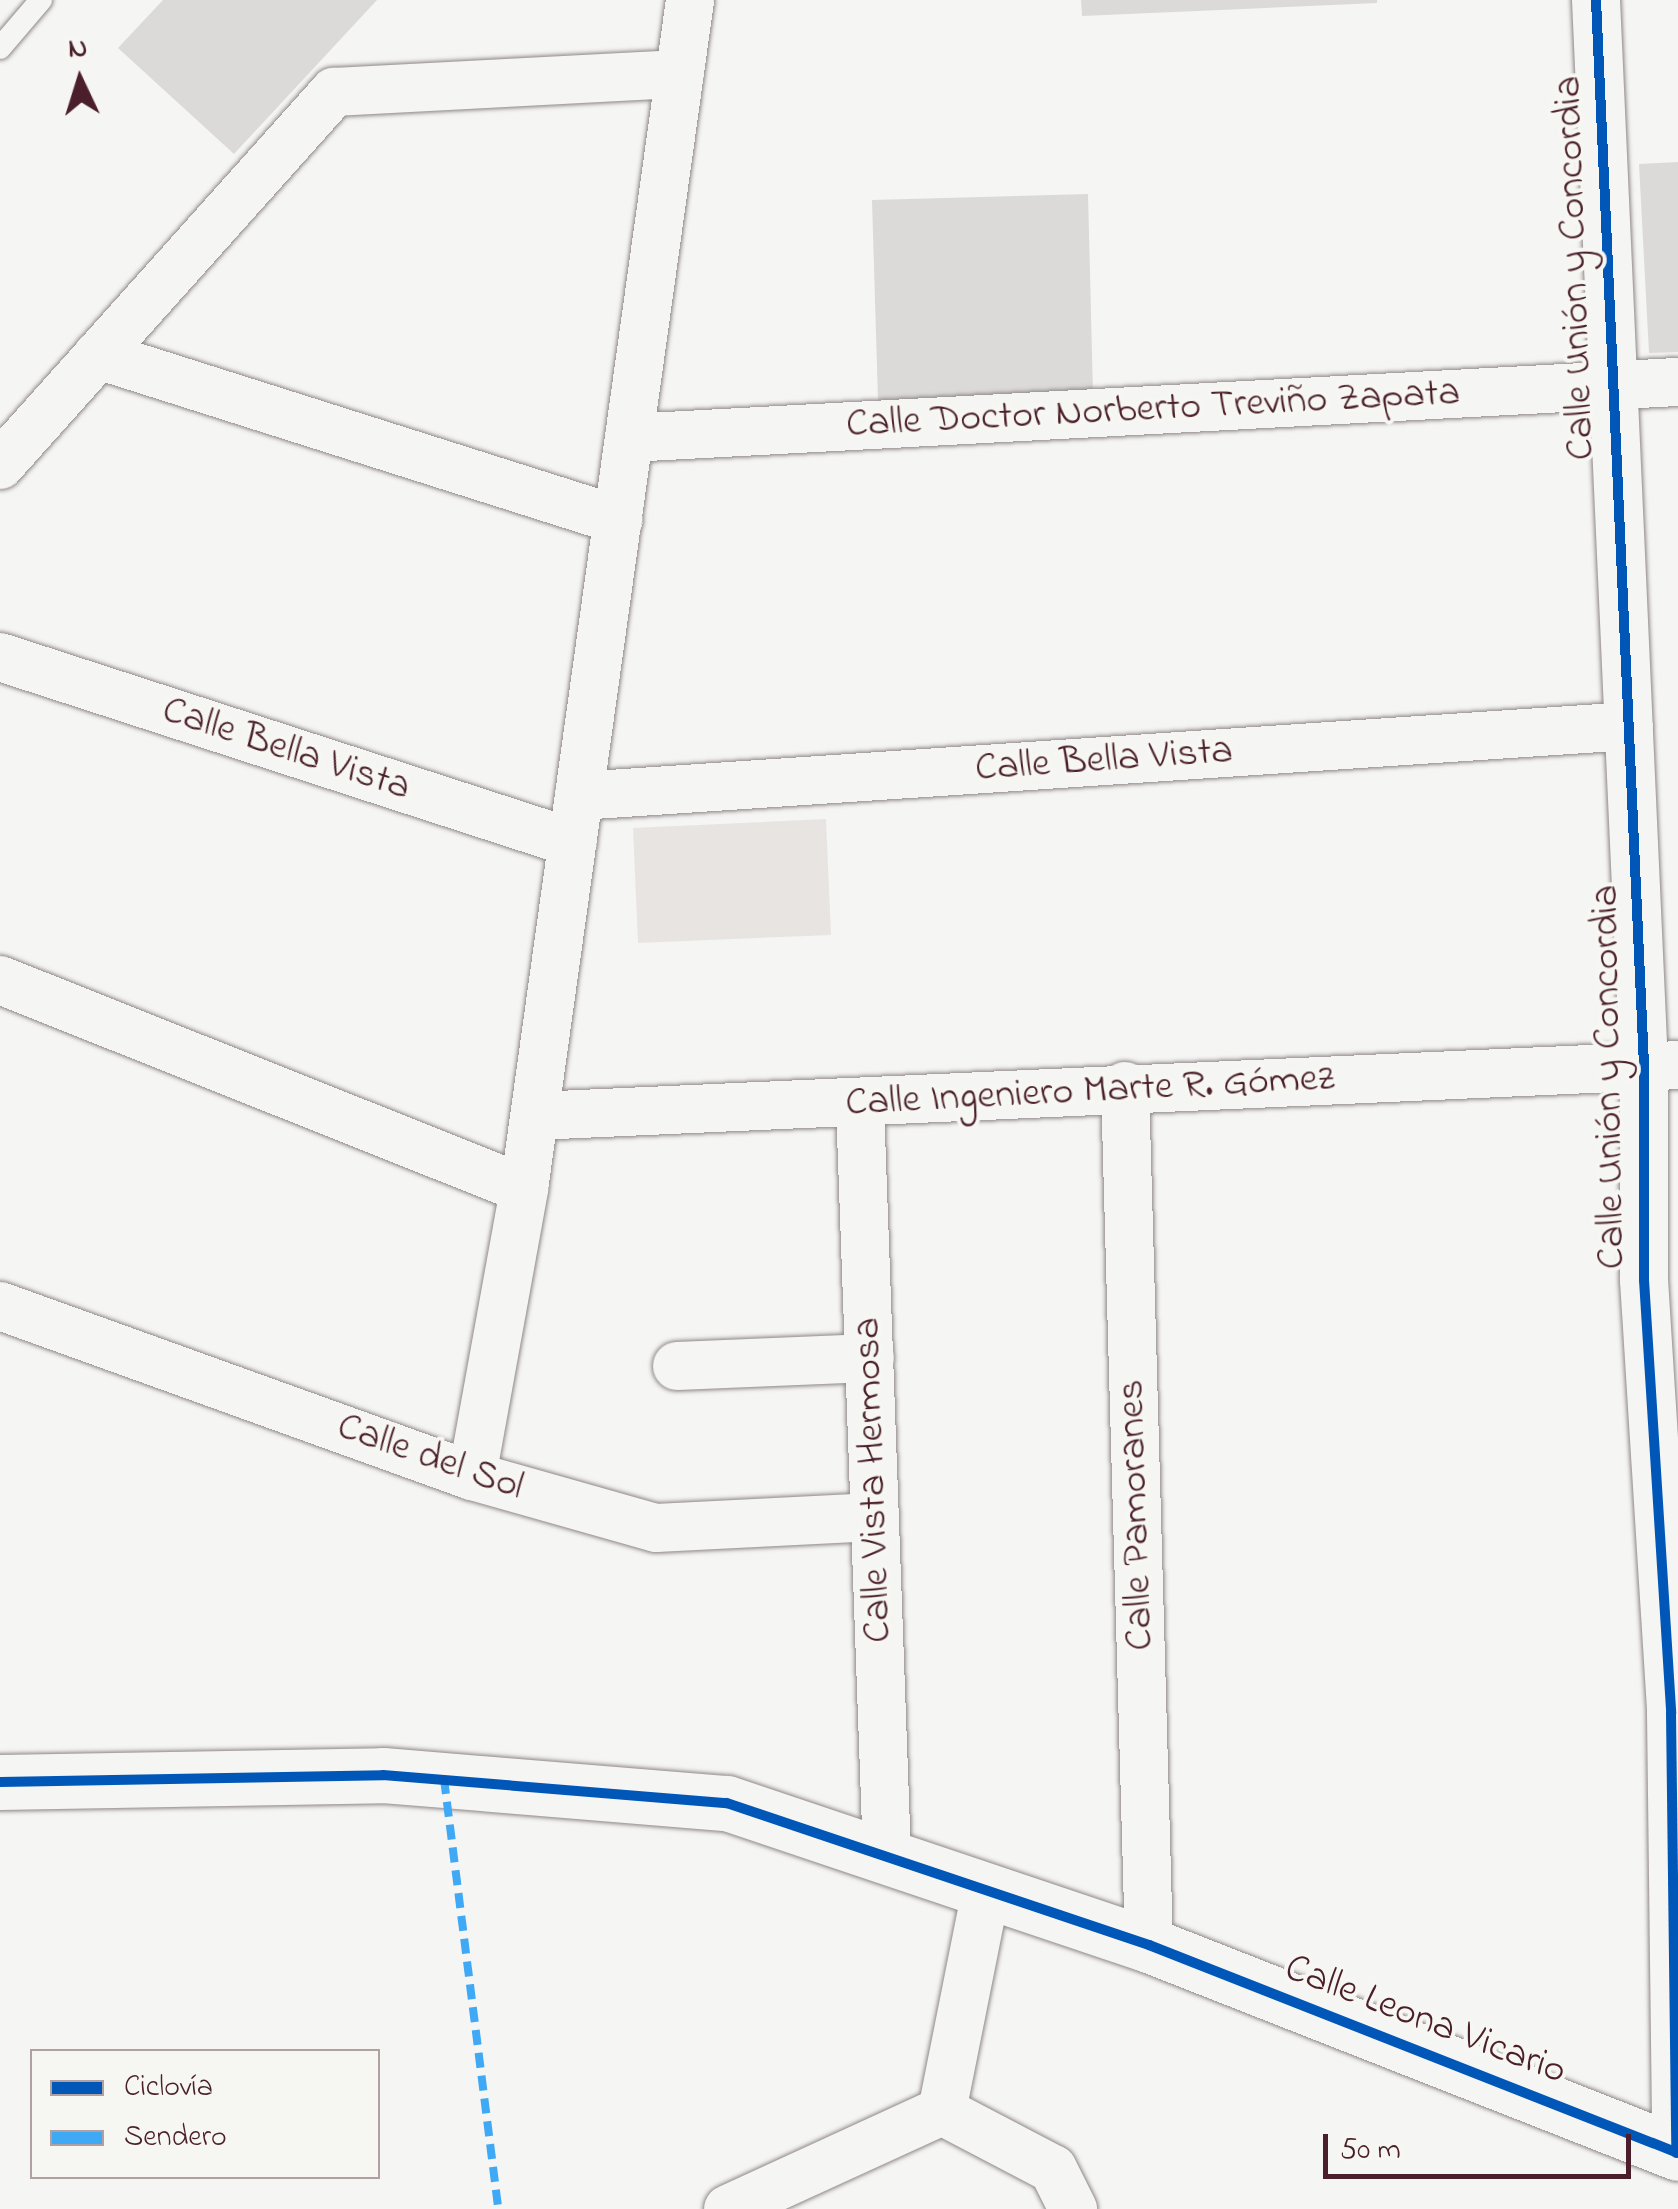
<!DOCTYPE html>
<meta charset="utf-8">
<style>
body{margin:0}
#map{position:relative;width:1678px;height:2209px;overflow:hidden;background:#f5f5f3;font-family:"Indie Flower",sans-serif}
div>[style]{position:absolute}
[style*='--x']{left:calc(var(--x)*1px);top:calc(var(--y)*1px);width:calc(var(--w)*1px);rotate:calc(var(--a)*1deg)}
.green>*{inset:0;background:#e8e4e2}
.building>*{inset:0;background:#dcdad9}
.roads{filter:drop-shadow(0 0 2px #8f8788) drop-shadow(0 0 2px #8f8788)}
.service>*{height:22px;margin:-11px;padding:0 11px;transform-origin:11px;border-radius:11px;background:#f5f5f3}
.minor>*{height:48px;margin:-24px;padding:0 24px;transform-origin:24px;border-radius:24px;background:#f5f5f3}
.tertiary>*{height:55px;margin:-27.5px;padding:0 27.5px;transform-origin:27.5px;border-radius:27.5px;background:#f5f5f3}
.quiet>*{height:8px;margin-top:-4px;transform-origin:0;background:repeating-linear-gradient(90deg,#3fa9f5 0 15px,transparent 0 23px)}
.cycleway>*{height:10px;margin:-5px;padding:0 5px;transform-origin:5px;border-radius:5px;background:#0057b8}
span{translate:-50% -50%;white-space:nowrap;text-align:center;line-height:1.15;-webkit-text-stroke:8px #f6f6f2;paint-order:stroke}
.street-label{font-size:40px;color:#4a1f2b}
.legend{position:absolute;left:30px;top:2049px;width:350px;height:130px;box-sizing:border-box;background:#f6f6f2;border:2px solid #b1a0a2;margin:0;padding:12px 18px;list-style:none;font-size:30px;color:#4a1f2b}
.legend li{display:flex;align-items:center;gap:20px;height:50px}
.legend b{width:50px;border:2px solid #b1a0a2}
.north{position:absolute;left:30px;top:30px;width:100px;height:100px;-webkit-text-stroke:8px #f6f6f2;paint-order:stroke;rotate:356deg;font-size:28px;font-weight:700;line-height:40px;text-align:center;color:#4a1f2b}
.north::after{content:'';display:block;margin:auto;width:35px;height:45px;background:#4a1f2b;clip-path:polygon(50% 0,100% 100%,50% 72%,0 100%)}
.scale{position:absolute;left:1323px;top:2134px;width:308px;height:45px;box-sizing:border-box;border:5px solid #4a1f2b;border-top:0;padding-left:12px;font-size:30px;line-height:35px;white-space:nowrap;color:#4a1f2b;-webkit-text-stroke:8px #f6f6f2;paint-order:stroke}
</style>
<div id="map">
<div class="green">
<div style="clip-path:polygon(826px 819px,831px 935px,638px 943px,633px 828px)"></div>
</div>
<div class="building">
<div style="clip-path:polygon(163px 0,377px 0,234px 154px,118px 48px)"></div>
<div style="clip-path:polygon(1081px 0,1377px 0,1377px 3px,1082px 16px)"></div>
<div style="clip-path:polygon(1678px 162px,1678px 352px,1649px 353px,1639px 164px)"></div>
<div style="clip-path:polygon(1088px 194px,1093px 394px,878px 400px,872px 200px)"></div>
</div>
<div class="roads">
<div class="service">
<div style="--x:0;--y:48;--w:63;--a:-49.5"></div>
</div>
<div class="minor">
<div style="--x:1596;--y:0;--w:1068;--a:87.42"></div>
<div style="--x:1644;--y:1067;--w:213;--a:90"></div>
<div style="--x:1644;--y:1280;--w:434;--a:86.4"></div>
<div style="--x:1671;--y:1713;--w:440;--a:89.3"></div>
<div style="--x:98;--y:355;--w:546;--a:17.6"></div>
<div style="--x:629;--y:438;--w:1050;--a:-3.06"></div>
<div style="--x:0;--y:465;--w:501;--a:-48.16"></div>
<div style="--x:334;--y:92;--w:346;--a:-3"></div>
<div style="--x:0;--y:657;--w:602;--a:17.98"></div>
<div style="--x:579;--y:796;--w:1052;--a:-3.81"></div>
<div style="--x:0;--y:980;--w:564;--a:21.74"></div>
<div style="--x:1125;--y:1086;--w:859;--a:88.4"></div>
<div style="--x:860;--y:1105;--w:751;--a:87.94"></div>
<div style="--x:535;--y:1116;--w:1144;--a:-2.55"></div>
<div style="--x:0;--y:1306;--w:502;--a:19.81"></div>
<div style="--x:472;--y:1476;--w:191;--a:15.8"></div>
<div style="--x:656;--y:1528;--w:219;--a:-2.9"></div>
<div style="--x:677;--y:1366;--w:193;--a:-2.4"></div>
<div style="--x:472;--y:1476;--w:292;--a:-79.7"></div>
<div style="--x:524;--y:1189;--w:1201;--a:-82.05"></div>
<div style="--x:942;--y:2111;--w:224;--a:-78.7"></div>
<div style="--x:942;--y:2111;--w:125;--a:27.6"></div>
<div style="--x:1053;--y:2169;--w:45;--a:63.4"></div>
<div style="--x:728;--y:2209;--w:235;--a:-24.6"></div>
</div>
<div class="tertiary">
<div style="--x:0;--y:1782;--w:383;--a:-1"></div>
<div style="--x:383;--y:1775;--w:345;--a:4.7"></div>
<div style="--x:727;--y:1803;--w:445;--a:18.6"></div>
<div style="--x:1149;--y:1945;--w:568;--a:21.46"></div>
</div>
</div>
<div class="quiet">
<div style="--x:444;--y:1779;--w:433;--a:82.8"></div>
</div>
<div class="cycleway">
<div style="--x:1596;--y:0;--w:1068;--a:87.42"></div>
<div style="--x:1644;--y:1067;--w:213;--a:90"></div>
<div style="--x:1644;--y:1280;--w:434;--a:86.4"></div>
<div style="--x:1671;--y:1713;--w:440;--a:89.3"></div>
<div style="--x:0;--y:1782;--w:383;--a:-1"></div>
<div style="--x:383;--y:1775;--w:345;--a:4.7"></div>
<div style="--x:727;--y:1803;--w:445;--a:18.6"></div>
<div style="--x:1149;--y:1945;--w:568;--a:21.46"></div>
</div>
<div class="street-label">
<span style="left:1576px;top:268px;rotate:-92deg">Calle Unión y Concordia</span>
<span style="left:1153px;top:410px;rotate:-3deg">Calle Doctor Norberto Treviño Zapata</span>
<span style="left:286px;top:750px;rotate:18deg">Calle Bella Vista</span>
<span style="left:1104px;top:761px;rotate:-4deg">Calle Bella Vista</span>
<span style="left:1610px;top:1077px;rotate:-91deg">Calle Unión y Concordia</span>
<span style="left:1090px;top:1092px;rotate:-3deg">Calle Ingeniero Marte R. Gómez</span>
<span style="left:430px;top:1458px;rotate:19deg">Calle del Sol</span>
<span style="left:874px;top:1480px;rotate:-92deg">Calle Vista Hermosa</span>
<span style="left:1137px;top:1515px;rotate:-92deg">Calle Pamoranes</span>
<span style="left:1425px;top:2021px;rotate:21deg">Calle Leona Vicario</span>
</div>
<ul class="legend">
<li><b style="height:12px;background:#0057b8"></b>Ciclovía</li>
<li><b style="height:12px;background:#3fa9f5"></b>Sendero</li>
</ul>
<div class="north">N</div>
<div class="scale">50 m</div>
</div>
